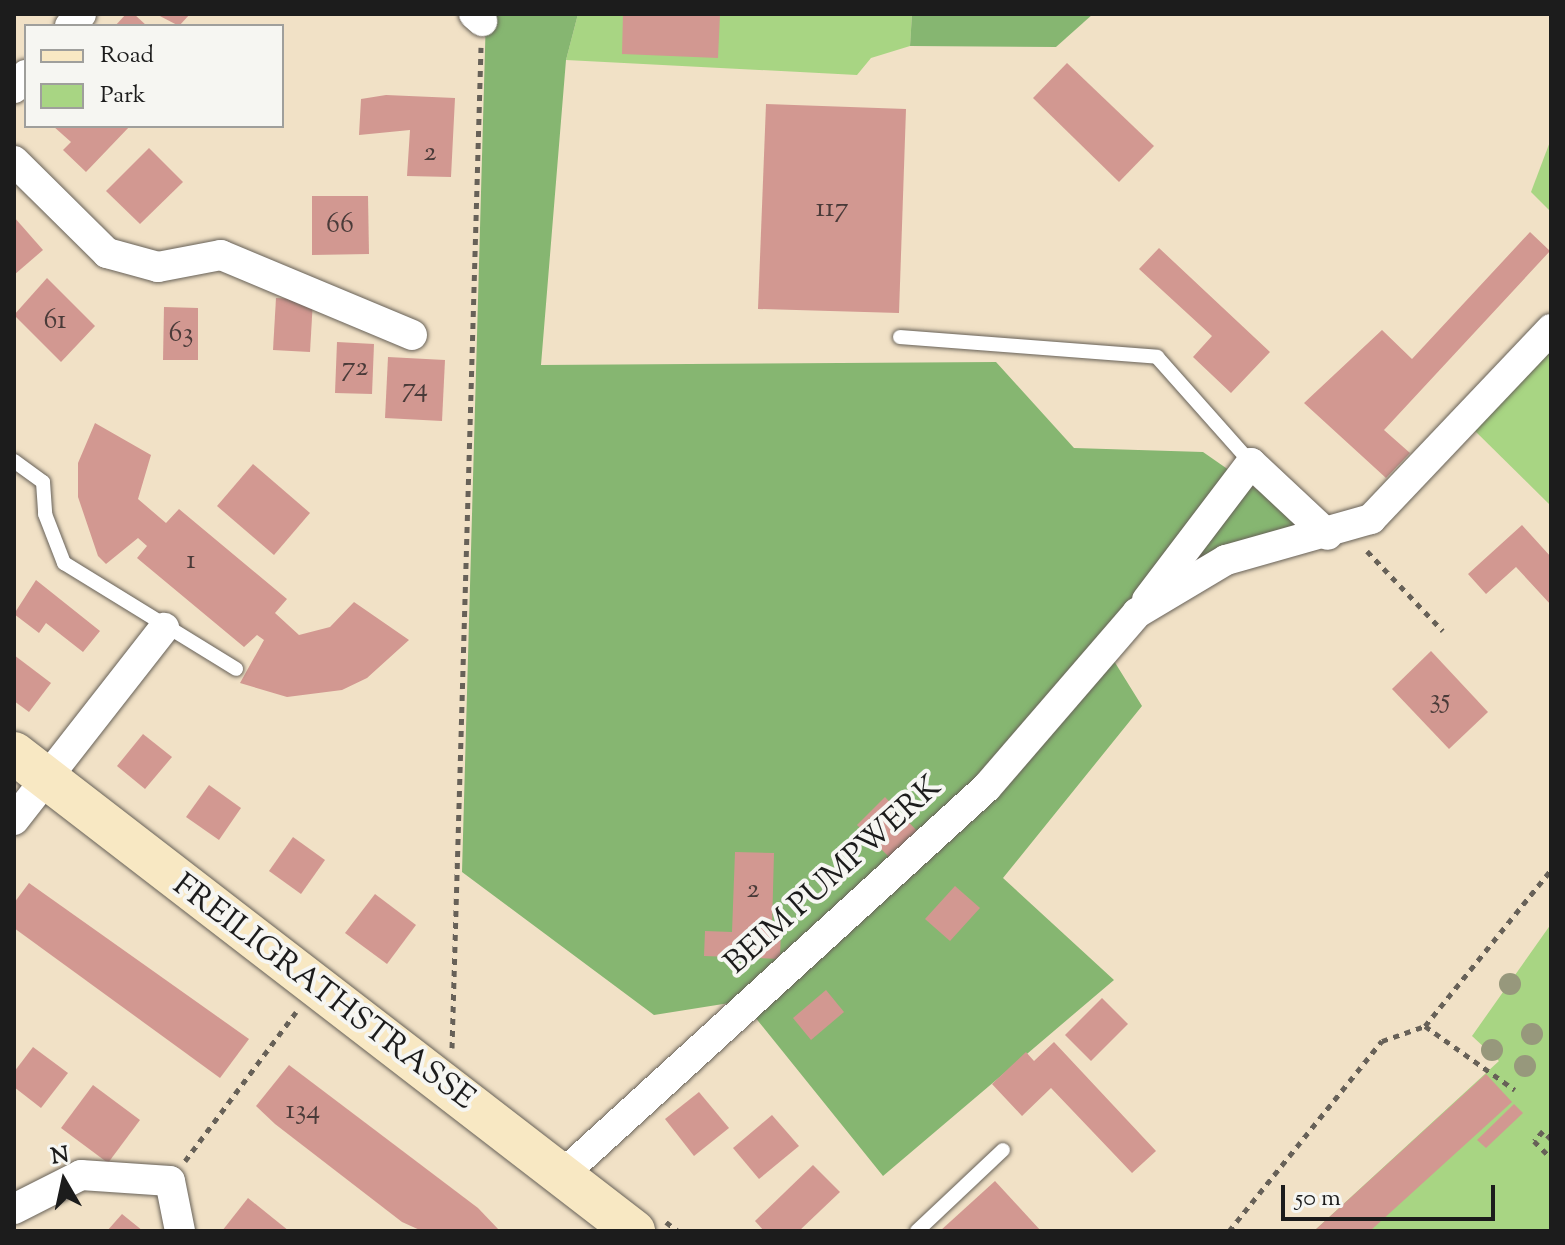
<!DOCTYPE html>
<style>
body{margin:0}
#map{position:relative;width:1565px;height:1245px;overflow:hidden;background:#f1e1c6;font-family:"Sorts Mill Goudy",serif}
div>[style]{position:absolute}
[style*='--x']{left:calc(var(--x)*1px);top:calc(var(--y)*1px);width:calc(var(--w)*1px);rotate:calc(var(--a)*1deg)}
.green>*{inset:0;background:#a8d583}
.forest>*{inset:0;background:#86b671}
.building>*{inset:0;background:#d29891}
.path>*{height:5px;margin-top:-2.5px;transform-origin:0;background:repeating-linear-gradient(90deg,#676158 0 6px,transparent 0 12px)}
.roads{filter:drop-shadow(0 0 2px #676158) drop-shadow(0 0 2px #676158)}
.lane>*{height:14px;margin:-7px;padding:0 7px;transform-origin:7px;border-radius:7px;background:#fff}
.street>*{height:30px;margin:-15px;padding:0 15px;transform-origin:15px;border-radius:15px;background:#fff}
.secondary>*{height:42px;margin:-21px;padding:0 21px;transform-origin:21px;border-radius:21px;background:#f8e8c3}
.trees>*{width:22px;height:22px;margin:-11px;border-radius:50%;background:#97987c}
span{translate:-50% -50%;white-space:nowrap;text-align:center;line-height:1.15;-webkit-text-stroke:8px #f6f6f2;paint-order:stroke}
.number-label{font-size:28px;color:#4a3b39}
.number-label span{-webkit-text-stroke-width:0}
.street-label{font-size:32px;color:#1c1c1c}
.frame{position:absolute;inset:0;border:16px solid #1c1c1c;pointer-events:none}
.legend{position:absolute;left:24px;top:24px;width:260px;height:104px;box-sizing:border-box;background:#f6f6f2;border:2px solid #9f9f9c;margin:0;padding:10px 14px;list-style:none;font-size:24px;color:#1c1c1c}
.legend li{display:flex;align-items:center;gap:16px;height:40px}
.legend b{width:40px;border:2px solid #9f9f9c}
.north{position:absolute;left:24px;top:1141px;width:80px;height:80px;-webkit-text-stroke:6px #f6f6f2;paint-order:stroke;rotate:351deg;font-size:22px;font-weight:700;line-height:32px;text-align:center;color:#1c1c1c}
.north::after{content:'';display:block;margin:auto;width:28px;height:36px;background:#1c1c1c;clip-path:polygon(50% 0,100% 100%,50% 72%,0 100%)}
.scale{position:absolute;left:1281px;top:1185px;width:214px;height:36px;box-sizing:border-box;border:4px solid #1c1c1c;border-top:0;padding-left:10px;font-size:24px;line-height:28px;white-space:nowrap;color:#1c1c1c;-webkit-text-stroke:6px #f6f6f2;paint-order:stroke}
</style>
<div id="map">
<div class="green">
<div style="clip-path:polygon(578px 14px,912px 14px,910px 46px,871px 58px,857px 75px,566px 60px)"></div>
<div style="clip-path:polygon(1551px 139px,1551px 212px,1531px 192px)"></div>
<div style="clip-path:polygon(1551px 346px,1551px 506px,1473px 429px)"></div>
<div style="clip-path:polygon(1551px 924px,1551px 1231px,1314px 1231px,1499px 1061px,1472px 1036px)"></div>
</div>
<div class="forest">
<div style="clip-path:polygon(486px 14px,578px 14px,566px 60px,541px 365px,996px 362px,1074px 448px,1203px 452px,1312px 528px,1192px 560px,1114px 661px,1142px 706px,1003px 878px,1114px 980px,883px 1176px,742px 1001px,654px 1015px,462px 872px)"></div>
<div style="clip-path:polygon(912px 14px,1093px 14px,1056px 47px,910px 46px)"></div>
</div>
<div class="building">
<div style="clip-path:polygon(126px 14px,134px 14px,147px 26px,115px 26px)"></div>
<div style="clip-path:polygon(156px 14px,190px 14px,179px 26px)"></div>
<div style="clip-path:polygon(623px 14px,720px 14px,718px 58px,622px 54px)"></div>
<div style="clip-path:polygon(1067px 63px,1154px 146px,1119px 182px,1033px 98px)"></div>
<div style="clip-path:polygon(386px 95px,455px 98px,451px 177px,407px 176px,410px 130px,359px 135px,361px 99px)"></div>
<div style="clip-path:polygon(766px 104px,906px 109px,899px 313px,758px 309px)"></div>
<div style="clip-path:polygon(53px 126px,130px 126px,86px 172px,63px 150px,71px 142px)"></div>
<div style="clip-path:polygon(149px 148px,183px 182px,140px 224px,106px 191px)"></div>
<div style="clip-path:polygon(312px 196px,368px 196px,369px 254px,312px 255px)"></div>
<div style="clip-path:polygon(14px 217px,43px 250px,14px 275px)"></div>
<div style="clip-path:polygon(1530px 232px,1550px 251px,1384px 430px,1410px 453px,1386px 478px,1304px 403px,1382px 330px,1412px 359px)"></div>
<div style="clip-path:polygon(1159px 248px,1270px 352px,1231px 393px,1193px 357px,1212px 336px,1139px 269px)"></div>
<div style="clip-path:polygon(47px 278px,95px 326px,61px 362px,14px 315px)"></div>
<div style="clip-path:polygon(276px 298px,313px 300px,310px 352px,273px 350px)"></div>
<div style="clip-path:polygon(164px 307px,198px 308px,198px 360px,163px 360px)"></div>
<div style="clip-path:polygon(337px 342px,374px 344px,372px 394px,335px 393px)"></div>
<div style="clip-path:polygon(388px 357px,445px 360px,442px 421px,385px 418px)"></div>
<div style="clip-path:polygon(95px 423px,151px 455px,138px 499px,166px 523px,179px 509px,287px 599px,275px 613px,299px 635px,330px 627px,354px 602px,409px 640px,367px 678px,342px 690px,287px 697px,240px 683px,264px 640px,257px 635px,244px 647px,137px 558px,147px 546px,138px 538px,106px 564px,98px 556px,78px 497px,78px 463px)"></div>
<div style="clip-path:polygon(253px 464px,310px 513px,274px 555px,217px 506px)"></div>
<div style="clip-path:polygon(1522px 525px,1551px 557px,1551px 605px,1516px 567px,1486px 594px,1468px 574px)"></div>
<div style="clip-path:polygon(36px 580px,100px 631px,83px 652px,46px 623px,39px 633px,14px 614px)"></div>
<div style="clip-path:polygon(1431px 651px,1488px 712px,1449px 749px,1392px 689px)"></div>
<div style="clip-path:polygon(14px 655px,51px 683px,29px 712px,14px 701px)"></div>
<div style="clip-path:polygon(143px 734px,172px 757px,145px 789px,117px 766px)"></div>
<div style="clip-path:polygon(209px 785px,241px 808px,219px 840px,186px 817px)"></div>
<div style="clip-path:polygon(885px 797px,918px 832px,890px 858px,857px 825px)"></div>
<div style="clip-path:polygon(293px 837px,325px 860px,301px 894px,269px 871px)"></div>
<div style="clip-path:polygon(735px 852px,774px 853px,772px 927px,781px 928px,780px 959px,704px 956px,705px 931px,732px 932px)"></div>
<div style="clip-path:polygon(29px 883px,249px 1039px,220px 1078px,14px 928px,14px 903px)"></div>
<div style="clip-path:polygon(955px 886px,980px 908px,950px 941px,925px 919px)"></div>
<div style="clip-path:polygon(375px 894px,416px 925px,387px 964px,345px 933px)"></div>
<div style="clip-path:polygon(826px 990px,844px 1012px,811px 1040px,793px 1018px)"></div>
<div style="clip-path:polygon(1102px 998px,1128px 1024px,1091px 1061px,1065px 1035px)"></div>
<div style="clip-path:polygon(1054px 1042px,1156px 1151px,1132px 1173px,1051px 1088px,1022px 1116px,992px 1084px,1026px 1052px,1034px 1061px)"></div>
<div style="clip-path:polygon(33px 1047px,68px 1073px,41px 1108px,14px 1087px,14px 1072px)"></div>
<div style="clip-path:polygon(289px 1065px,478px 1208px,500px 1231px,422px 1231px,402px 1222px,275px 1124px,256px 1106px)"></div>
<div style="clip-path:polygon(1486px 1074px,1512px 1102px,1370px 1231px,1314px 1231px)"></div>
<div style="clip-path:polygon(93px 1085px,140px 1120px,108px 1163px,61px 1128px)"></div>
<div style="clip-path:polygon(699px 1092px,729px 1128px,694px 1156px,665px 1119px)"></div>
<div style="clip-path:polygon(1514px 1104px,1523px 1113px,1486px 1148px,1477px 1140px)"></div>
<div style="clip-path:polygon(772px 1115px,799px 1146px,759px 1179px,733px 1148px)"></div>
<div style="clip-path:polygon(813px 1165px,840px 1192px,799px 1231px,764px 1231px,755px 1221px)"></div>
<div style="clip-path:polygon(995px 1181px,1041px 1231px,940px 1231px)"></div>
<div style="clip-path:polygon(248px 1198px,289px 1231px,222px 1231px)"></div>
<div style="clip-path:polygon(122px 1214px,143px 1231px,107px 1231px)"></div>
</div>
<div class="path">
<div style="--x:1367;--y:551;--w:110;--a:46.5"></div>
<div style="--x:1425;--y:1026;--w:110;--a:35.4"></div>
<div style="--x:452;--y:1048;--w:1001;--a:-88.34"></div>
<div style="--x:1551;--y:1139;--w:11;--a:-135"></div>
<div style="--x:1543;--y:1131;--w:13;--a:132"></div>
<div style="--x:1534;--y:1141;--w:24;--a:45"></div>
<div style="--x:185;--y:1161;--w:186;--a:-53.3"></div>
<div style="--x:666;--y:1222;--w:15;--a:37"></div>
<div style="--x:1229;--y:1231;--w:244;--a:-51.2"></div>
<div style="--x:1382;--y:1041;--w:46;--a:-19.2"></div>
<div style="--x:1425;--y:1026;--w:201;--a:-51.1"></div>
</div>
<div class="roads">
<div class="lane">
<div style="--x:900;--y:337;--w:258;--a:4.4"></div>
<div style="--x:1157;--y:357;--w:142;--a:48.4"></div>
<div style="--x:14;--y:461;--w:36;--a:36"></div>
<div style="--x:43;--y:482;--w:32;--a:86"></div>
<div style="--x:45;--y:514;--w:53;--a:68.8"></div>
<div style="--x:64;--y:563;--w:202;--a:31.6"></div>
<div style="--x:917;--y:1231;--w:118;--a:-43.3"></div>
</div>
<div class="street">
<div style="--x:474;--y:14;--w:11;--a:41"></div>
<div style="--x:70;--y:26;--w:16;--a:-47"></div>
<div style="--x:14;--y:88;--w:18;--a:-47"></div>
<div style="--x:14;--y:161;--w:131;--a:44.7"></div>
<div style="--x:107;--y:253;--w:53;--a:15.4"></div>
<div style="--x:158;--y:267;--w:64;--a:-10.8"></div>
<div style="--x:221;--y:255;--w:207;--a:22.7"></div>
<div style="--x:1147;--y:600;--w:172;--a:-52.8"></div>
<div style="--x:1251;--y:463;--w:105;--a:43.1"></div>
<div style="--x:14;--y:820;--w:244;--a:-52"></div>
<div style="--x:562;--y:1175;--w:575;--a:-42.39"></div>
<div style="--x:987;--y:787;--w:230;--a:-49.2"></div>
<div style="--x:1137;--y:613;--w:104;--a:-30.8"></div>
<div style="--x:1226;--y:560;--w:151;--a:-15.8"></div>
<div style="--x:1371;--y:519;--w:262;--a:-46.5"></div>
<div style="--x:14;--y:1209;--w:75;--a:-26.9"></div>
<div style="--x:81;--y:1175;--w:89;--a:3.9"></div>
<div style="--x:170;--y:1181;--w:51;--a:78.7"></div>
</div>
<div class="secondary">
<div style="--x:14;--y:753;--w:783;--a:37.63"></div>
</div>
</div>
<div class="trees">
<div style="left:1510px;top:984px"></div>
<div style="left:1532px;top:1034px"></div>
<div style="left:1492px;top:1050px"></div>
<div style="left:1525px;top:1066px"></div>
</div>
<div class="number-label">
<span style="left:430px;top:153px">2</span>
<span style="left:832px;top:209px">117</span>
<span style="left:340px;top:225px">66</span>
<span style="left:55px;top:321px">61</span>
<span style="left:181px;top:334px">63</span>
<span style="left:355px;top:368px">72</span>
<span style="left:415px;top:389px">74</span>
<span style="left:191px;top:561px">1</span>
<span style="left:1440px;top:700px">35</span>
<span style="left:753px;top:890px">2</span>
<span style="left:303px;top:1111px">134</span>
</div>
<div class="street-label">
<span style="left:834px;top:876px;rotate:-42deg">BEIM PUMPWERK</span>
<span style="left:323px;top:993px;rotate:37deg">FREILIGRATHSTRASSE</span>
</div>
<div class="frame"></div>
<ul class="legend">
<li><b style="height:10px;background:#f8e8c3"></b>Road</li>
<li><b style="height:22px;background:#a8d583"></b>Park</li>
</ul>
<div class="north">N</div>
<div class="scale">50 m</div>
</div>
